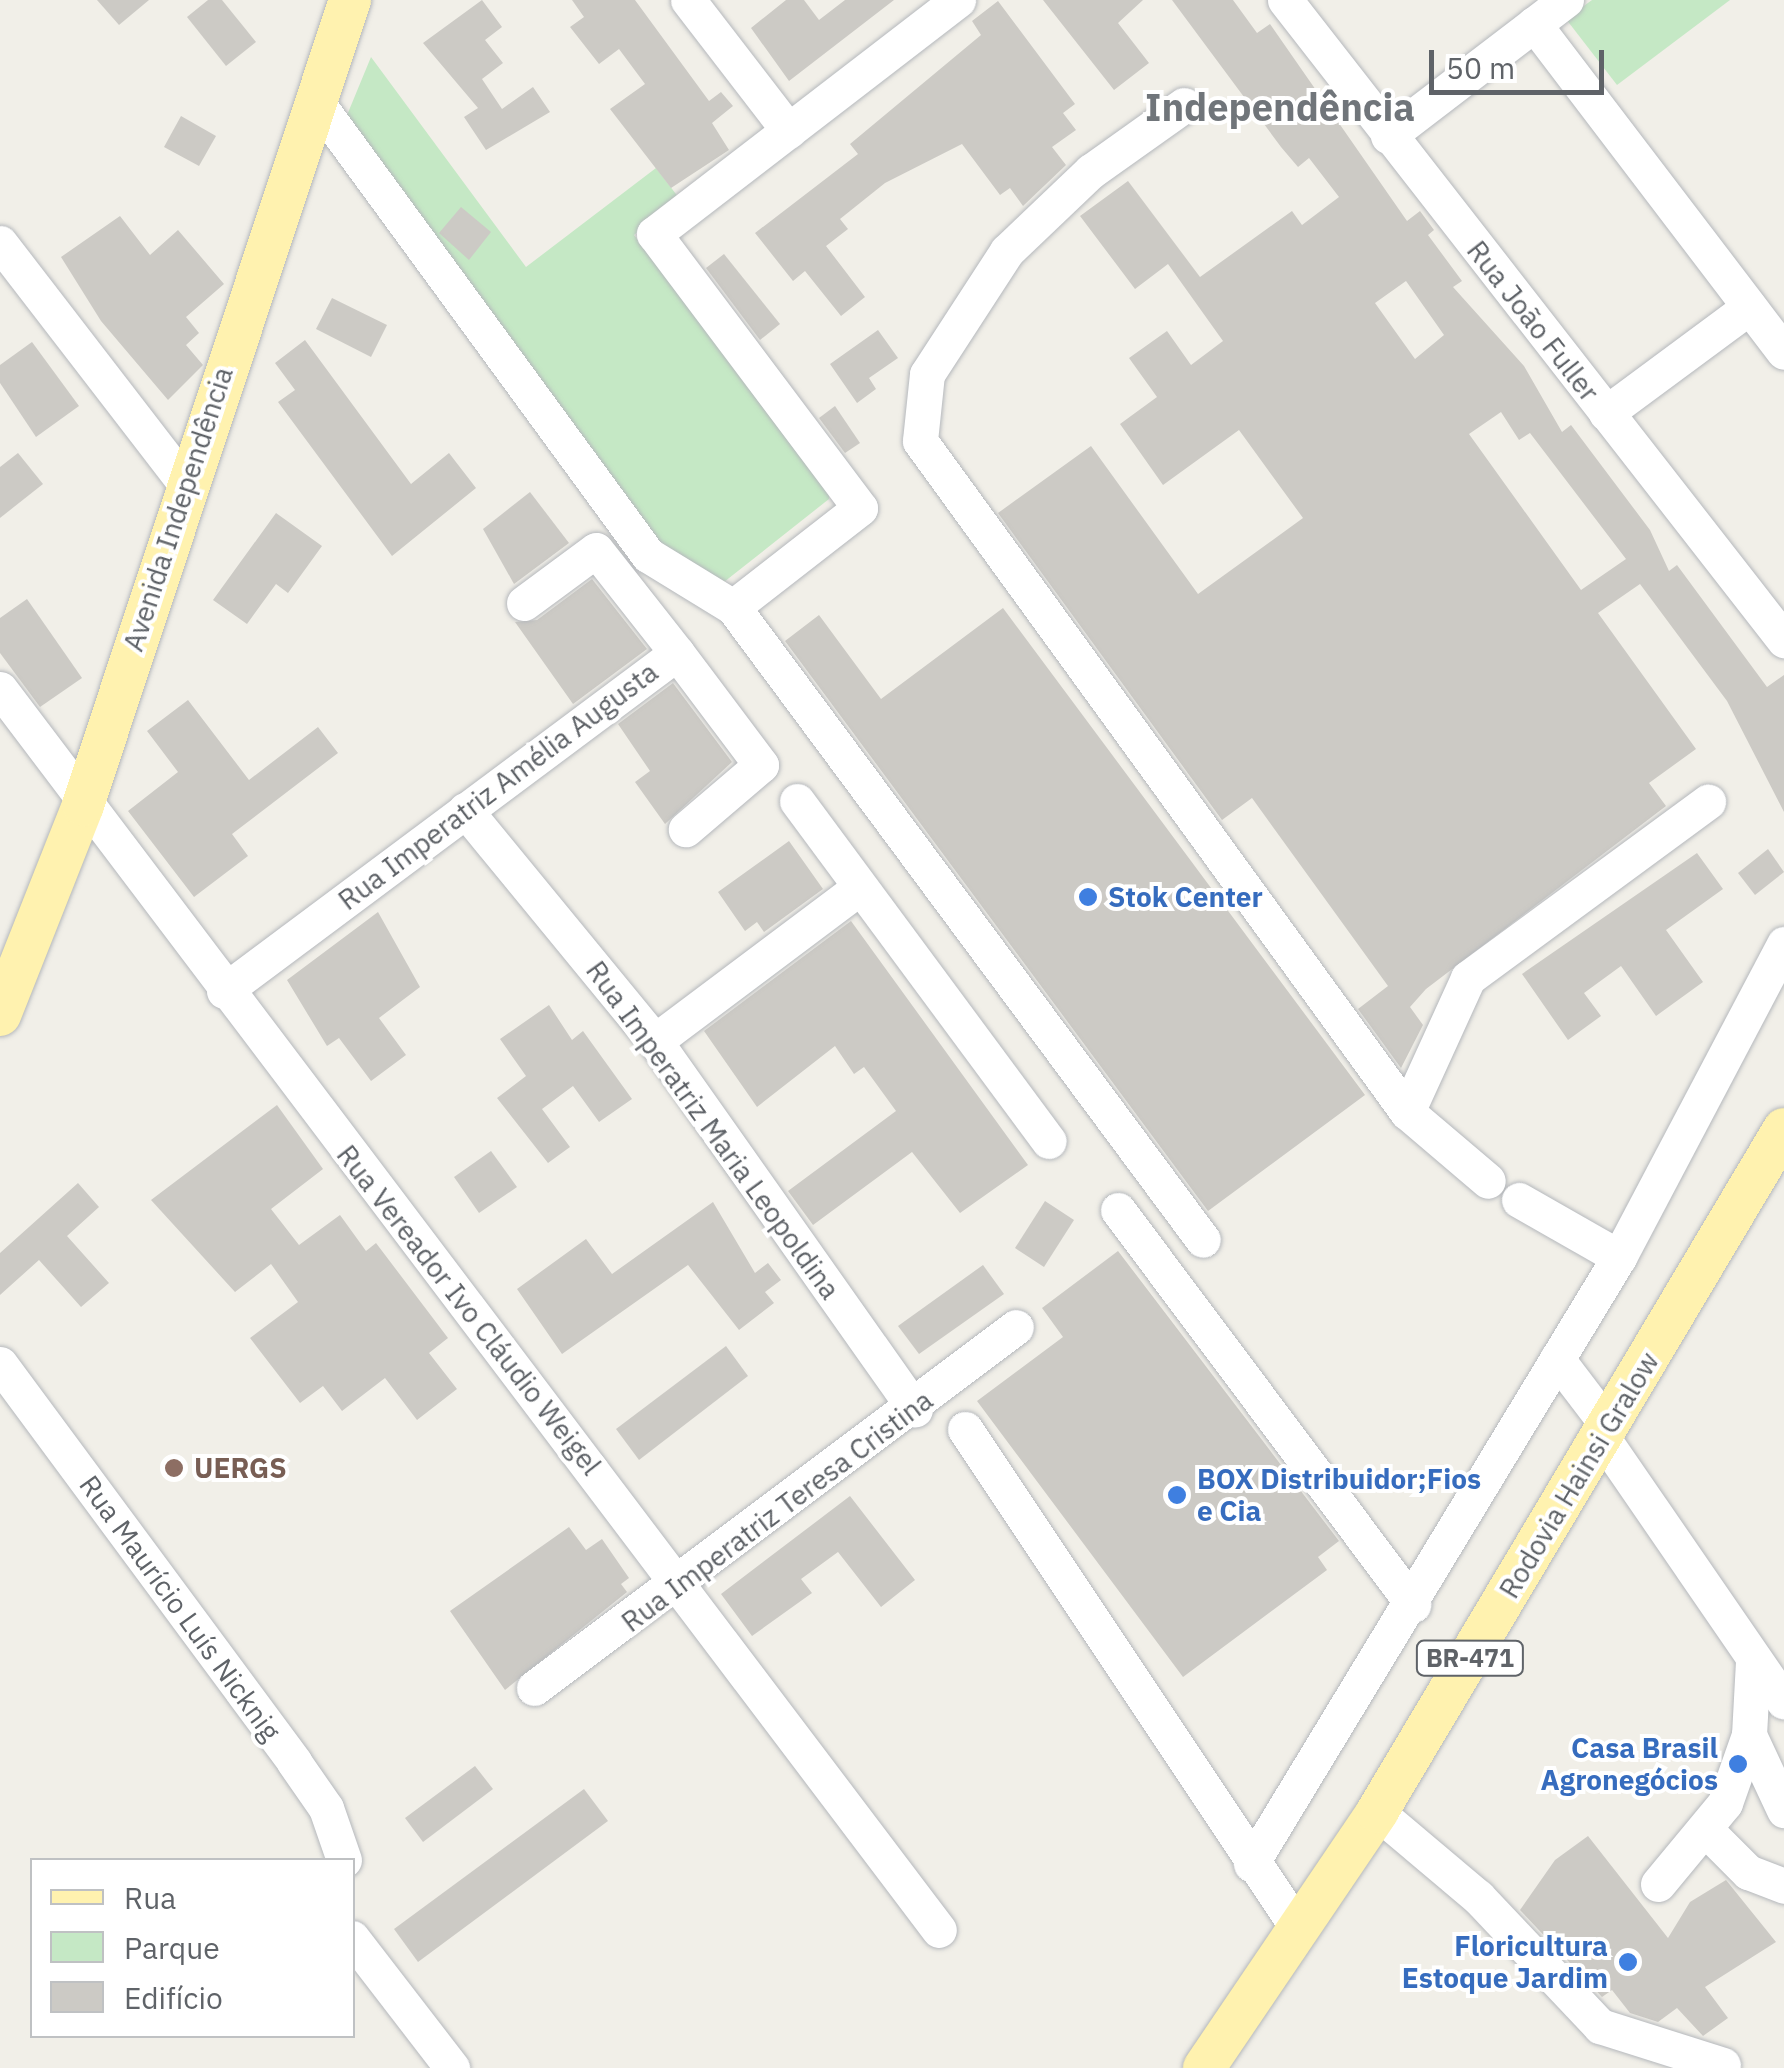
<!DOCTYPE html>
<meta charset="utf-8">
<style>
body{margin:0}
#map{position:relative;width:1784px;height:2068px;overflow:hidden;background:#f1efe8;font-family:"IBM Plex Sans",sans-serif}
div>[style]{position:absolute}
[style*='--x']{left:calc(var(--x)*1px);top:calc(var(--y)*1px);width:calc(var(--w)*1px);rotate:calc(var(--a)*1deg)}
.green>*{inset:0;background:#c5e8c5}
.building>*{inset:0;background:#cccac5}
.roads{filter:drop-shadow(0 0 2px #b5b8bc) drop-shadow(0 0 2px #b5b8bc)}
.minor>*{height:35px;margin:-17.5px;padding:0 17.5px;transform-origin:17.5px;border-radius:17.5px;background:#fff}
.major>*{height:42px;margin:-21px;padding:0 21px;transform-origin:21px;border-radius:21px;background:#fff2af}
.dots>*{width:28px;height:28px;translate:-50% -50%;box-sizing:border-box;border:5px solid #fff;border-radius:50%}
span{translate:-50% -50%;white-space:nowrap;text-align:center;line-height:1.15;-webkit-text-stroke:8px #fff;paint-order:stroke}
.shield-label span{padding:2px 8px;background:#fff;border:2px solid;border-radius:8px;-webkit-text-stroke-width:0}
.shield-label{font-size:25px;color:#5f6368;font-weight:700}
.street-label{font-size:28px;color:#5f6368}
.shop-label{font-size:28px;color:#366cbe;font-weight:700}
.left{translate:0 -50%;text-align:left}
.right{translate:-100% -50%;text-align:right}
.education-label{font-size:28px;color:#785e54;font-weight:700}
.district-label{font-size:38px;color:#70757a;font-weight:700}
.legend{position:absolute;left:30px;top:1858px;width:325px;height:180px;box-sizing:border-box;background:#fff;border:2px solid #bfc1c3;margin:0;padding:12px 18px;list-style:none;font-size:30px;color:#5f6368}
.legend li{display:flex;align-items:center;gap:20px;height:50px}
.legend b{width:50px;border:2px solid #bfc1c3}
.scale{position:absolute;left:1429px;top:50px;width:175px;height:45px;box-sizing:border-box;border:5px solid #5f6368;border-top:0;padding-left:12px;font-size:30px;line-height:35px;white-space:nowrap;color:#5f6368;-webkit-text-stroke:8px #fff;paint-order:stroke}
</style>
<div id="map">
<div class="green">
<div style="clip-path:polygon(1592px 0,1730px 0,1617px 85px,1566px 19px)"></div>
<div style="clip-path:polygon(371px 57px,526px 267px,656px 168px,679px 198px,634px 235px,829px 484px,829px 499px,724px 582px,657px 549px,345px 120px)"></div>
</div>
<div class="building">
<div style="clip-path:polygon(97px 0,149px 0,119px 25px)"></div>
<div style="clip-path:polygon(208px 0,222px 0,256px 42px,226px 66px,187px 17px)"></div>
<div style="clip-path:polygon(482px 0,502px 27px,485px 40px,503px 63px,482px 79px,502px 109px,533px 87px,550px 112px,486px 150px,464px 117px,478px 108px,423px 43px)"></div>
<div style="clip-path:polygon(572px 0,635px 0,709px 101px,721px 92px,733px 106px,712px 123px,729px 150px,671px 188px,610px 109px,645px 84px,619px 49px,599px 64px,570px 27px,584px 17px)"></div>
<div style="clip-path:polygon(786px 0,804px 0,819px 20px,845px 0,894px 0,789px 81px,751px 28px)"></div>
<div style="clip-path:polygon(1043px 0,1143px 0,1118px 23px,1149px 63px,1114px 90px)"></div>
<div style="clip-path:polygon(evenodd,1172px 0,1233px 0,1257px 33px,1270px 24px,1407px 221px,1420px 211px,1434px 230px,1428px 235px,1462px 281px,1453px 287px,1524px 366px,1562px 432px,1571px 425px,1650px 530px,1669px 571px,1677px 565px,1767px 687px,1784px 675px,1784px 812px,1727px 701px,1640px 584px,1598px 613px,1696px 749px,1649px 783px,1666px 806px,1426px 989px,1410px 1007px,1423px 1025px,1401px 1068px,1358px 1009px,1388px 986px,1252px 798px,1222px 820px,998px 513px,1091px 446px,1198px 594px,1303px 518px,1239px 430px,1163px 485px,1120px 424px,1157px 397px,1129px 358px,1167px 331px,1191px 365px,1223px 341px,1168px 264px,1135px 289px,1080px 216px,1128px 181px,1200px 277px,1292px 211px,1302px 225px,1339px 197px,1309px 158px,1298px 167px,1281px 147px,1172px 0,1406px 281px,1444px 335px,1415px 359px,1375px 303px,1406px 281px,1172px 0,1501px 412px,1519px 440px,1530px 433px,1626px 559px,1581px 590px,1469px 434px,1501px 412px)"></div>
<div style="clip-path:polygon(998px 1px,1075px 104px,1063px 113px,1076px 130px,1052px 147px,1066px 165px,1023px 206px,1010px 188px,1000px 195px,962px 144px,885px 183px,840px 219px,848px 229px,826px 246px,865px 297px,841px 316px,805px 271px,793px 281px,755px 233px,858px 154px,850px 144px,981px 35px,972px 21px)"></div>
<div style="clip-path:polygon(181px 116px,216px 136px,199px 166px,164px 147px)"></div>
<div style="clip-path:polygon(461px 207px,491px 232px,469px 260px,439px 233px)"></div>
<div style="clip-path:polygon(120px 216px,150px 255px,178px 230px,224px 284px,186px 317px,199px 333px,186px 345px,203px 365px,168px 400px,101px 321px,61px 257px)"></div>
<div style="clip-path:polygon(724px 254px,780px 324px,760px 340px,706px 268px)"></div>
<div style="clip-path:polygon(332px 298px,387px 325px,371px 357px,316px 329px)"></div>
<div style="clip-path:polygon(878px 330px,898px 358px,869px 378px,876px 389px,857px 403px,830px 364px)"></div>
<div style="clip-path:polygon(305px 340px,411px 484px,449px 453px,476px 488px,392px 556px,278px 402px,295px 390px,275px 363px)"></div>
<div style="clip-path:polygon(32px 342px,79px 406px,36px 437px,0 383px,0 365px)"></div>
<div style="clip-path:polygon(835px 406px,860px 443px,845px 453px,819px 418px)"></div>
<div style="clip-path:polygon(18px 453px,43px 484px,0 518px,0 467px)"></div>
<div style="clip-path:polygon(530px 492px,569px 543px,514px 584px,483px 529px)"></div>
<div style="clip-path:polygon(276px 513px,322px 546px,288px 593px,276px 584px,247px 624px,213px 600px)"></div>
<div style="clip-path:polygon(592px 579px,647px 649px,573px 704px,515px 622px,537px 620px)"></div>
<div style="clip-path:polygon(27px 599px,82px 678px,40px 707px,0 653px,0 618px)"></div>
<div style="clip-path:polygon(1003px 608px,1365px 1095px,1208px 1211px,785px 641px,819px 615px,881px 699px)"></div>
<div style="clip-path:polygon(673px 683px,732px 762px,665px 824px,635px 782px,650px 771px,618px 724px)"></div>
<div style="clip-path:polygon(188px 700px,249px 780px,318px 727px,338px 753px,232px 834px,248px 856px,194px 897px,128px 811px,178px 772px,147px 731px)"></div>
<div style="clip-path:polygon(789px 841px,823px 889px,764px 932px,757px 922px,745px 931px,718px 892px)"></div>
<div style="clip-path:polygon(1768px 849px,1784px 872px,1755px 895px,1738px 873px)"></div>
<div style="clip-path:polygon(1697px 853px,1723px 889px,1666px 930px,1703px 982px,1656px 1016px,1621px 966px,1584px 993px,1601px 1016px,1568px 1040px,1522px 974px)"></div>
<div style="clip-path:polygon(378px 912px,420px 987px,379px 1018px,406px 1055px,371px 1081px,339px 1038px,327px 1046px,287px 980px)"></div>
<div style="clip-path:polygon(851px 921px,1028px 1165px,960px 1213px,912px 1152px,813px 1225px,788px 1191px,896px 1111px,864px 1067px,854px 1074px,835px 1046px,757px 1107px,704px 1031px)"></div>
<div style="clip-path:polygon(549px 1005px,572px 1040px,583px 1031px,632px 1099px,599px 1122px,573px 1086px,542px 1109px,570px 1147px,548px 1163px,497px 1098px,526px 1076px,500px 1039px)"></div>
<div style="clip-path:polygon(277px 1105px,323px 1169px,271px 1209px,299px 1245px,340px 1215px,366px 1251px,376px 1243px,448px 1338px,429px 1353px,457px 1389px,417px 1420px,385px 1378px,342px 1411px,323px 1386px,300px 1403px,250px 1338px,298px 1302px,271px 1264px,235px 1292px,151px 1200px)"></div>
<div style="clip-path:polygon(491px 1151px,517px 1187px,479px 1213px,454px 1177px)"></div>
<div style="clip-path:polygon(78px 1183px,99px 1207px,67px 1236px,109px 1283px,81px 1307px,39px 1260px,0 1295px,0 1253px)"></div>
<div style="clip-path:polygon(1045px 1201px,1074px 1220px,1044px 1267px,1015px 1248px)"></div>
<div style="clip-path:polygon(713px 1202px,755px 1273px,768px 1263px,781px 1280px,765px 1292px,774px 1303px,739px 1330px,688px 1265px,562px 1354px,517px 1289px,586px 1239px,612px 1274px)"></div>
<div style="clip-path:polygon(1118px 1251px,1339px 1541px,1318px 1557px,1327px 1570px,1183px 1677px,977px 1401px,1063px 1337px,1042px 1308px)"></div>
<div style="clip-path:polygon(983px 1265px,1004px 1294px,919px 1354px,898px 1326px)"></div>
<div style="clip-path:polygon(726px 1346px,748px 1376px,639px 1460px,616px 1429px)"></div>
<div style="clip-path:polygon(850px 1496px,915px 1580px,881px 1607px,838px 1552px,801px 1579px,812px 1593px,752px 1636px,721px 1594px)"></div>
<div style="clip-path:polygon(569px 1527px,586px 1550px,602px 1539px,629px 1578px,621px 1584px,627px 1592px,505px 1690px,450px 1611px)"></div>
<div style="clip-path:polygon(475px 1766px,493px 1789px,423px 1842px,405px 1818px)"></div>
<div style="clip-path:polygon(584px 1789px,608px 1821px,418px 1962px,394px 1929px)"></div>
<div style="clip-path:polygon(1588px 1836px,1668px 1938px,1690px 1902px,1726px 1880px,1776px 1942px,1705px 1987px,1728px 2018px,1703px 2036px,1677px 2008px,1658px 2022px,1630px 2013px,1612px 1990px,1602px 1997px,1520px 1910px,1555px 1860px)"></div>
</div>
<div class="roads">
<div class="minor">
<div style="--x:688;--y:0;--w:165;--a:52.4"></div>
<div style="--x:1285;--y:0;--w:812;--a:52.06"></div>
<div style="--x:1534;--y:24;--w:412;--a:52.7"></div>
<div style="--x:315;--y:100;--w:564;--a:53.8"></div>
<div style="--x:648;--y:555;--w:100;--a:31.5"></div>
<div style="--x:733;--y:607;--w:788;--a:53.41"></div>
<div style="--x:1184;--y:105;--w:114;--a:144.6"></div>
<div style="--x:1091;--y:171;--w:116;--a:136.4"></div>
<div style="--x:1007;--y:251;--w:147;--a:123"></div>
<div style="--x:927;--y:374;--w:67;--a:96"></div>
<div style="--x:920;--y:441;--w:829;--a:54.03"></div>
<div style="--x:1407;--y:1112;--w:106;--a:40.4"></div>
<div style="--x:1388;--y:136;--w:224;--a:-37.4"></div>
<div style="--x:0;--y:243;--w:302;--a:52.4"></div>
<div style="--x:1606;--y:413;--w:178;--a:-36.5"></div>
<div style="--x:524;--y:603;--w:89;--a:-36.4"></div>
<div style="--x:596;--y:550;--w:131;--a:51.8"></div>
<div style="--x:733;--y:607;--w:161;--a:-37.9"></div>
<div style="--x:860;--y:508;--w:343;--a:-126.9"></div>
<div style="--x:654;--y:234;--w:384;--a:-37.6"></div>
<div style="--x:0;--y:689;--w:1556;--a:52.89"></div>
<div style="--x:797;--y:801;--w:423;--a:53.5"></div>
<div style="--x:465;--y:810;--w:299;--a:50.6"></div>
<div style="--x:655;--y:1041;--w:451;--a:54.8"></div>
<div style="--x:224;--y:991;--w:565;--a:-36.73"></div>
<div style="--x:677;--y:653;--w:140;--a:53.1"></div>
<div style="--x:761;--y:765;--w:99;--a:139.5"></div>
<div style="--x:655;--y:1041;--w:255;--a:-36.9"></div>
<div style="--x:1407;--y:1112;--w:147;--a:-65.5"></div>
<div style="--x:1468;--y:978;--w:298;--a:-36.3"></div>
<div style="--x:1519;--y:1200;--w:115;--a:29.7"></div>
<div style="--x:1118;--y:1210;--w:493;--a:53.2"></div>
<div style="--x:1557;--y:1359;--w:84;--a:52.7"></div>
<div style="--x:0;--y:1364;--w:495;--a:53.5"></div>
<div style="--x:294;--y:1762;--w:56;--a:55.2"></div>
<div style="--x:326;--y:1808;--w:55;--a:70.9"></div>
<div style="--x:965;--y:1429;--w:602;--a:56.31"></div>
<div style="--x:1602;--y:1437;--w:321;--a:55.5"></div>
<div style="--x:534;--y:1688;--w:602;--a:-36.83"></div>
<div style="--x:1749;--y:1735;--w:83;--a:65"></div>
<div style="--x:1377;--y:1812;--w:132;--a:40.1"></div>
<div style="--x:1478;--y:1897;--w:178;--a:46.6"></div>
<div style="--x:1600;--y:2026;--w:129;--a:17.6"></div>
<div style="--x:1708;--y:1832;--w:57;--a:45"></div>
<div style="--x:1748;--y:1872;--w:39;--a:21"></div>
<div style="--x:1251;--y:1864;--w:710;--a:-58.77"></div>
<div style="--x:1619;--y:1257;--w:354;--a:-62.2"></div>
<div style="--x:1658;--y:1884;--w:105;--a:-50.4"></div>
<div style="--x:1725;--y:1803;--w:72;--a:-70.6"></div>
<div style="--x:1749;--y:1735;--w:73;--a:-86.9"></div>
<div style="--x:352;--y:1938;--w:164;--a:52.4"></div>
</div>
<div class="major">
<div style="--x:0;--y:1015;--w:226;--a:-68.4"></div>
<div style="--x:83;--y:805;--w:848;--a:-71.65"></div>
<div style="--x:1204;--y:2068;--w:309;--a:-55.9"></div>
<div style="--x:1377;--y:1812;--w:795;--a:-59.21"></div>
</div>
</div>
<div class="dots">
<div style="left:1088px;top:897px;background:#3f7fe0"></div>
<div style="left:174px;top:1468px;background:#8d6e63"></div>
<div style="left:1177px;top:1495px;background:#3f7fe0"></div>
<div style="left:1738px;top:1764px;background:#3f7fe0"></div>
<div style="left:1628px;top:1962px;background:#3f7fe0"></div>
</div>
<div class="shield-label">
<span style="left:1470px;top:1658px">BR-471</span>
</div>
<div class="street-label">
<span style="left:1533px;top:321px;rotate:52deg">Rua João Fuller</span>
<span style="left:178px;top:509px;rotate:-72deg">Avenida Independência</span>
<span style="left:498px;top:786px;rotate:-37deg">Rua Imperatriz Amélia Augusta</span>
<span style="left:713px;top:1130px;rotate:54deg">Rua Imperatriz Maria Leopoldina</span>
<span style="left:469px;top:1310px;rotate:52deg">Rua Vereador Ivo Cláudio Weigel</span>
<span style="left:1579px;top:1475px;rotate:-59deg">Rodovia Hainsi Gralow</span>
<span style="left:777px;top:1511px;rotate:-37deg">Rua Imperatriz Teresa Cristina</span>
<span style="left:180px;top:1608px;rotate:54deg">Rua Maurício Luís Nicknig</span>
</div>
<div class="shop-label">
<span class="left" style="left:1108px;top:897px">Stok Center</span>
<span class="left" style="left:1197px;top:1495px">BOX Distribuidor;Fios<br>e Cia</span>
<span class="right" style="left:1718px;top:1764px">Casa Brasil<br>Agronegócios</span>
<span class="right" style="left:1608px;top:1962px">Floricultura<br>Estoque Jardim</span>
</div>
<div class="education-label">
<span class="left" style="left:194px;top:1468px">UERGS</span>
</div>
<div class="district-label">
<span style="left:1280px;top:107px">Independência</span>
</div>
<ul class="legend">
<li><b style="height:12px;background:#fff2af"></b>Rua</li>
<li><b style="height:28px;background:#c5e8c5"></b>Parque</li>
<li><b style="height:28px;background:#cccac5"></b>Edifício</li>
</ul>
<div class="scale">50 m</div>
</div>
